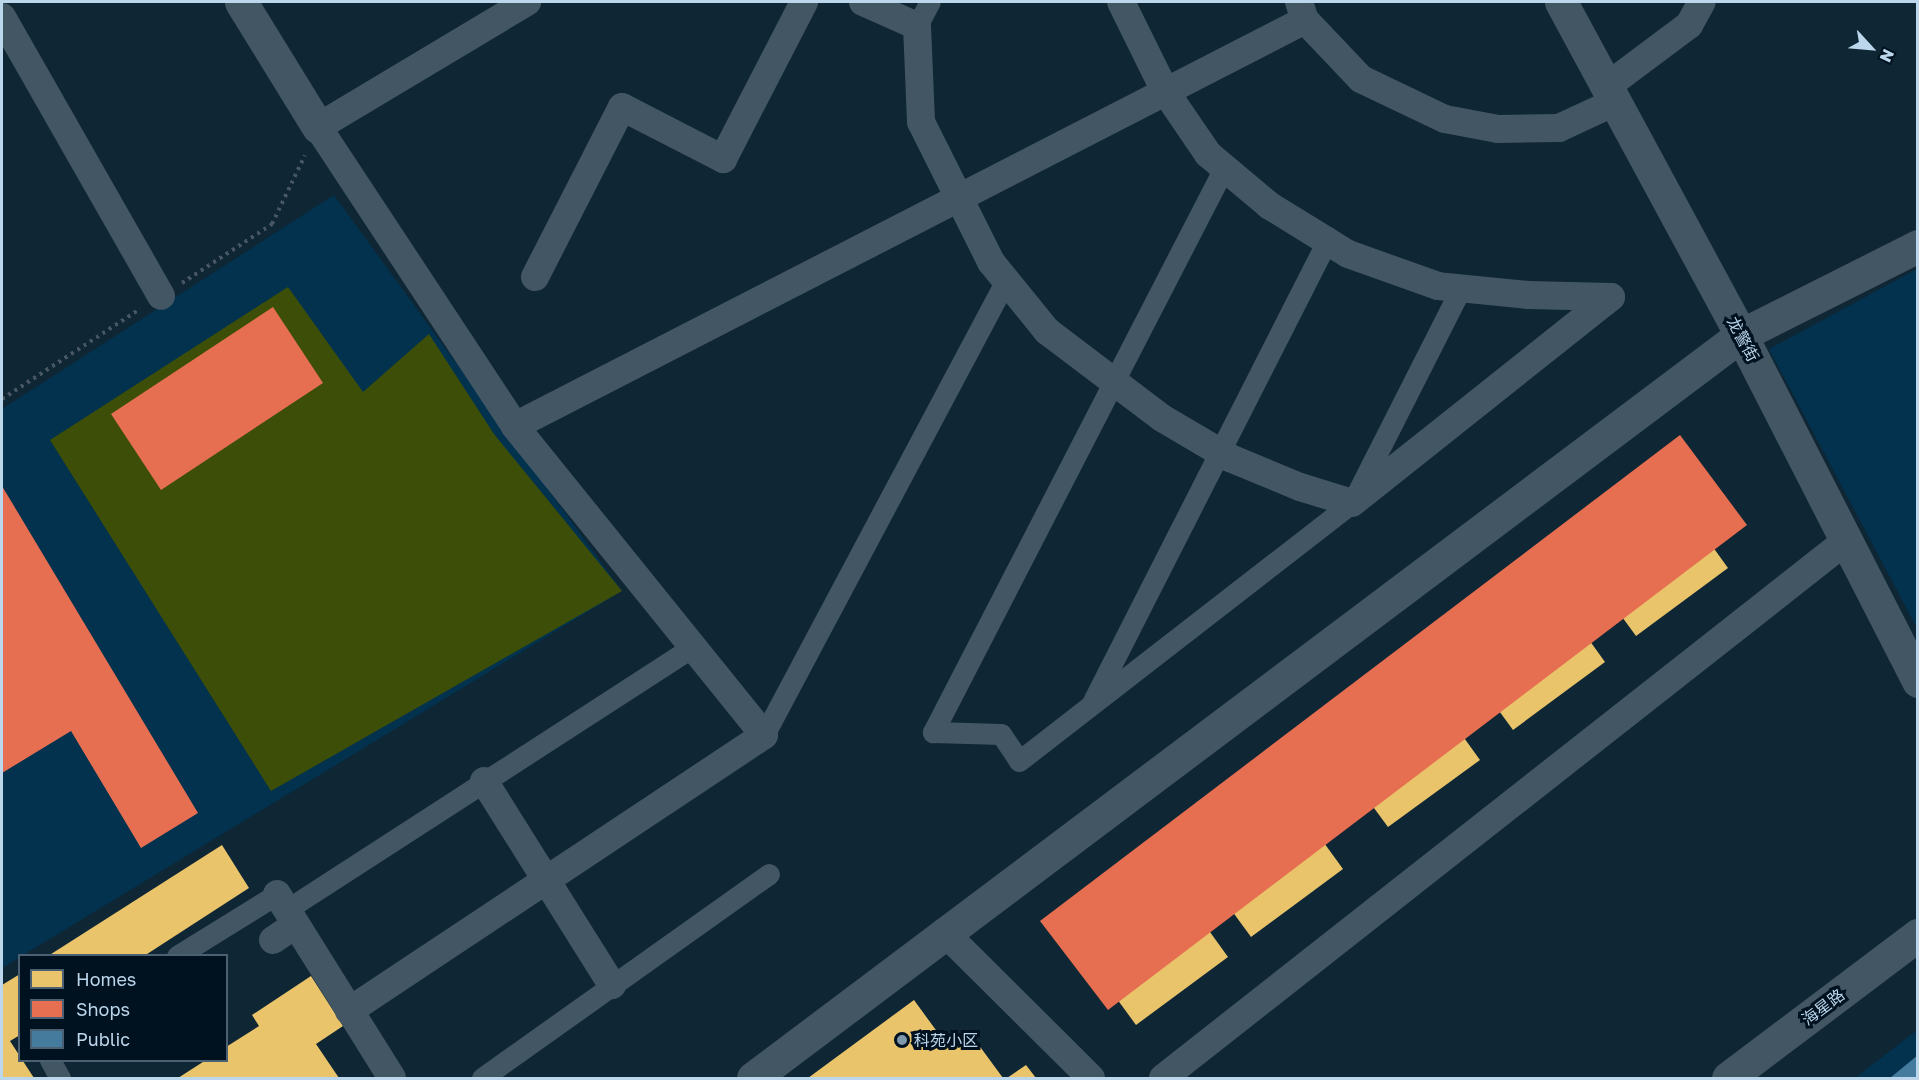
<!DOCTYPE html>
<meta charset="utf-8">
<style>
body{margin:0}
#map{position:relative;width:1919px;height:1080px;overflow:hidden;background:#0f2635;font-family:"Golos Text","Noto Sans SC",sans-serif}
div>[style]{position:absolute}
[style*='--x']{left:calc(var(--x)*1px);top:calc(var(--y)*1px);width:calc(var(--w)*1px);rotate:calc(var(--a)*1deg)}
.built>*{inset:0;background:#02324e}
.green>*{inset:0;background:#3d4e08}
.homes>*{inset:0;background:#e9c46a}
.shops>*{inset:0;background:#e76f51}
.public>*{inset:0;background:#457b9d}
.path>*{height:4px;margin-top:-2px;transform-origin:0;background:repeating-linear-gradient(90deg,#465763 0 3px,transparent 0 7.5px)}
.pedestrian>*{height:21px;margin:-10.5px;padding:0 10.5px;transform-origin:10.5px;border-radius:10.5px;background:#435664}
.minor>*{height:28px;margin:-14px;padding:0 14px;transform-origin:14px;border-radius:14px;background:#435664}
.tertiary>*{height:33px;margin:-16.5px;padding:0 16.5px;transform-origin:16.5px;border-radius:16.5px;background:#435664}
.secondary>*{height:33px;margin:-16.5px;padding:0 16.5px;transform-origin:16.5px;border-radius:16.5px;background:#435664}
.dots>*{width:16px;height:16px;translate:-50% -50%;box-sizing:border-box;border:3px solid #001120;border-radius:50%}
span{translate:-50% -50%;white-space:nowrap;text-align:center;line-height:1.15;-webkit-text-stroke:6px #001120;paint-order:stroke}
.street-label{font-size:16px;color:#bcd7ec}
.poi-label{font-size:16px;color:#bcd7ec}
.left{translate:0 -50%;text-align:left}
.frame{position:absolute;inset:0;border:3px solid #bcd7ec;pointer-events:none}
.legend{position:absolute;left:18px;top:954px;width:210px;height:108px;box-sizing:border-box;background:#001120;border:2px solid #4b6072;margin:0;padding:8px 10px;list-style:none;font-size:18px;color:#bcd7ec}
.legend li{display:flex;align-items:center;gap:12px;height:30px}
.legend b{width:30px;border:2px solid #4b6072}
.north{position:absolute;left:1841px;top:18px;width:60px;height:60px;-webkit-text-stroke:4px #001120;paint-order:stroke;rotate:116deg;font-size:16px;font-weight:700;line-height:24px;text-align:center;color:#bcd7ec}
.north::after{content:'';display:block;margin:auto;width:21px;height:27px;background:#bcd7ec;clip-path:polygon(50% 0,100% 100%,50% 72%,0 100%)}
</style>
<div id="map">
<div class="built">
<div style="clip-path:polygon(334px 195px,622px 591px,2px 968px,2px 409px)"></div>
<div style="clip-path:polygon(1917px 269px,1917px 628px,1769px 349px)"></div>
<div style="clip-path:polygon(1917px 1030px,1917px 1078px,1855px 1078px)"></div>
</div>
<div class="green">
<div style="clip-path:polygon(288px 287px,363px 392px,429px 334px,494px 434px,622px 591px,271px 791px,50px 440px)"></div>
</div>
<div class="homes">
<div style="clip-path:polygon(1664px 479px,1728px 568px,1636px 636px,1571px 547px)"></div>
<div style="clip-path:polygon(1541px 573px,1605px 662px,1513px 730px,1448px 641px)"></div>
<div style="clip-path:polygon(1416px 671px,1480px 760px,1388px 827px,1323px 739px)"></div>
<div style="clip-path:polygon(1279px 781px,1343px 869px,1251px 937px,1186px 848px)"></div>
<div style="clip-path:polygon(222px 845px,249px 888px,144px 956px,48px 956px)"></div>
<div style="clip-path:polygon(1164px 868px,1228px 957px,1136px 1025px,1071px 936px)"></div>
<div style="clip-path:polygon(20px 974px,20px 1035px,10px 1041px,34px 1078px,2px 1078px,2px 985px)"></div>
<div style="clip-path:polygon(311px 976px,343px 1026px,316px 1044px,339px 1078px,178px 1078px,206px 1060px,226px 1060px,226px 1047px,259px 1026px,252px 1015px)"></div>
<div style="clip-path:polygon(914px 1000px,949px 1048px,970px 1033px,1003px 1078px,808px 1078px)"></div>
<div style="clip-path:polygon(1026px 1065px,1036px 1078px,1007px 1078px)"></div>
</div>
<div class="shops">
<div style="clip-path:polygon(273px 307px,323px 383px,161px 490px,111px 414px)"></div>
<div style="clip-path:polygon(1680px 435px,1747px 525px,1108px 1010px,1040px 921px)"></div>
<div style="clip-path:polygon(2px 486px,198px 813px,141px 848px,71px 731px,2px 773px)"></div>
</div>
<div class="public">
<div style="clip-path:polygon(1918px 1055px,1918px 1078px,1890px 1078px)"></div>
</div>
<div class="path">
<div style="--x:182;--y:283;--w:108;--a:-33.2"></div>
<div style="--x:272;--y:224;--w:76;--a:-64.4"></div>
<div style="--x:2;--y:399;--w:165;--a:-33.1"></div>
</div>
<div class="pedestrian">
<div style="--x:917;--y:26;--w:27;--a:-62"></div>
<div style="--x:1224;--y:168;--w:635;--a:117.29"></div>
<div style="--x:933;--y:732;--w:68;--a:1.7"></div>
<div style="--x:1001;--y:734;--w:32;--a:56"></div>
<div style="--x:1019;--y:761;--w:421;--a:-37.8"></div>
<div style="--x:1352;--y:503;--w:241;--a:-63.1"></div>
<div style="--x:1093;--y:701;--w:516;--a:-63.04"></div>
<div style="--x:764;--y:735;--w:515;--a:-61.99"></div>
<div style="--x:286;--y:910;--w:482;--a:-32.9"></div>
<div style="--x:177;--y:956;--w:118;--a:-31.8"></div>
<div style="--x:50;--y:1060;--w:21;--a:61"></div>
<div style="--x:482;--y:1078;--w:352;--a:-35.4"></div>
</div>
<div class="minor">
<div style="--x:863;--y:2;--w:59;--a:24"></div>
<div style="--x:917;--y:26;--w:96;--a:87.6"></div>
<div style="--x:921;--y:122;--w:157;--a:63.4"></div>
<div style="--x:991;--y:262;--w:89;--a:50.9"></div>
<div style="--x:1047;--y:331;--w:144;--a:37.1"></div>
<div style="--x:1162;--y:418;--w:79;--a:30.5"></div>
<div style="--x:1230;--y:458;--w:76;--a:22.5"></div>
<div style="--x:1300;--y:487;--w:54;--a:17.1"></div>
<div style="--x:1352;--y:503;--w:331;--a:-38.5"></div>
<div style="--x:1611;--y:297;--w:83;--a:-178.6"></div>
<div style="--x:1528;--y:295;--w:90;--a:-174.3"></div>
<div style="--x:1438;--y:286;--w:96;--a:-160.4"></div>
<div style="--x:1348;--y:254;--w:25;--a:-148"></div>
<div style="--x:1327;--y:241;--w:67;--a:-148.4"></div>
<div style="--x:1270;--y:206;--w:81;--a:-140"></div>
<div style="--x:1208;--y:154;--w:76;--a:-124.3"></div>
<div style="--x:1165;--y:91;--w:99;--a:-116.3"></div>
<div style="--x:1299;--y:2;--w:19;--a:72"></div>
<div style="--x:1305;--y:20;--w:81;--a:46.5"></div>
<div style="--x:1361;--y:79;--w:93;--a:25.5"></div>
<div style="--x:1445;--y:119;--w:54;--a:10.7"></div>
<div style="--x:1498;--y:129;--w:61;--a:-0.9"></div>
<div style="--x:1559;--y:128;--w:62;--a:-24.9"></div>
<div style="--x:2;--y:17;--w:321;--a:60.3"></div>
<div style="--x:1606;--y:87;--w:104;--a:-36.8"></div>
<div style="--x:1689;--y:25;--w:26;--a:-61"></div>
<div style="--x:535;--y:277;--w:191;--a:-62.9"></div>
<div style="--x:622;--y:107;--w:114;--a:27.2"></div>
<div style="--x:723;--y:159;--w:177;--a:-62.7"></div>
<div style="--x:515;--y:426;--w:888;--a:-27.2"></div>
<div style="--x:484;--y:781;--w:241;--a:57.9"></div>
<div style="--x:277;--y:894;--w:217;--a:58"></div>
<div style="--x:944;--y:932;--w:207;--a:44.8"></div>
<div style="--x:273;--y:940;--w:27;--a:-34"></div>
<div style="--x:349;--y:1011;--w:498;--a:-33.6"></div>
<div style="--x:764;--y:735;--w:397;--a:-128.9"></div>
<div style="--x:515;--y:426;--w:358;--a:-123.4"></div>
<div style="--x:318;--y:127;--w:244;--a:-30.9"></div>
<div style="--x:1163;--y:1078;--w:869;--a:-38.18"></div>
</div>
<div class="tertiary">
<div style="--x:241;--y:2;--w:147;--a:58.4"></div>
<div style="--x:1561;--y:2;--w:379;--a:61.6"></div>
<div style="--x:1741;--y:335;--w:389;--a:62.9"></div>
<div style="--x:753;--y:1078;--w:1236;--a:-36.94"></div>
<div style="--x:1741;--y:335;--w:198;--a:-26.7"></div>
</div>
<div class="secondary">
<div style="--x:1728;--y:1078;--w:238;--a:-37"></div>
</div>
<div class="dots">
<div style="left:902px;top:1040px;background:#7f99ac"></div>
</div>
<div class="street-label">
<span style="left:1743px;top:339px;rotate:62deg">龙警街</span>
<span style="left:1823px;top:1007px;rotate:-37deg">海星路</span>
</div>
<div class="poi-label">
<span class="left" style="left:914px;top:1040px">科苑小区</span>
</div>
<div class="frame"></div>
<ul class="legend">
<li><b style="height:16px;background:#e9c46a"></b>Homes</li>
<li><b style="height:16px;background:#e76f51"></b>Shops</li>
<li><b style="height:16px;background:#457b9d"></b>Public</li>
</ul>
<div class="north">N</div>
</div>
